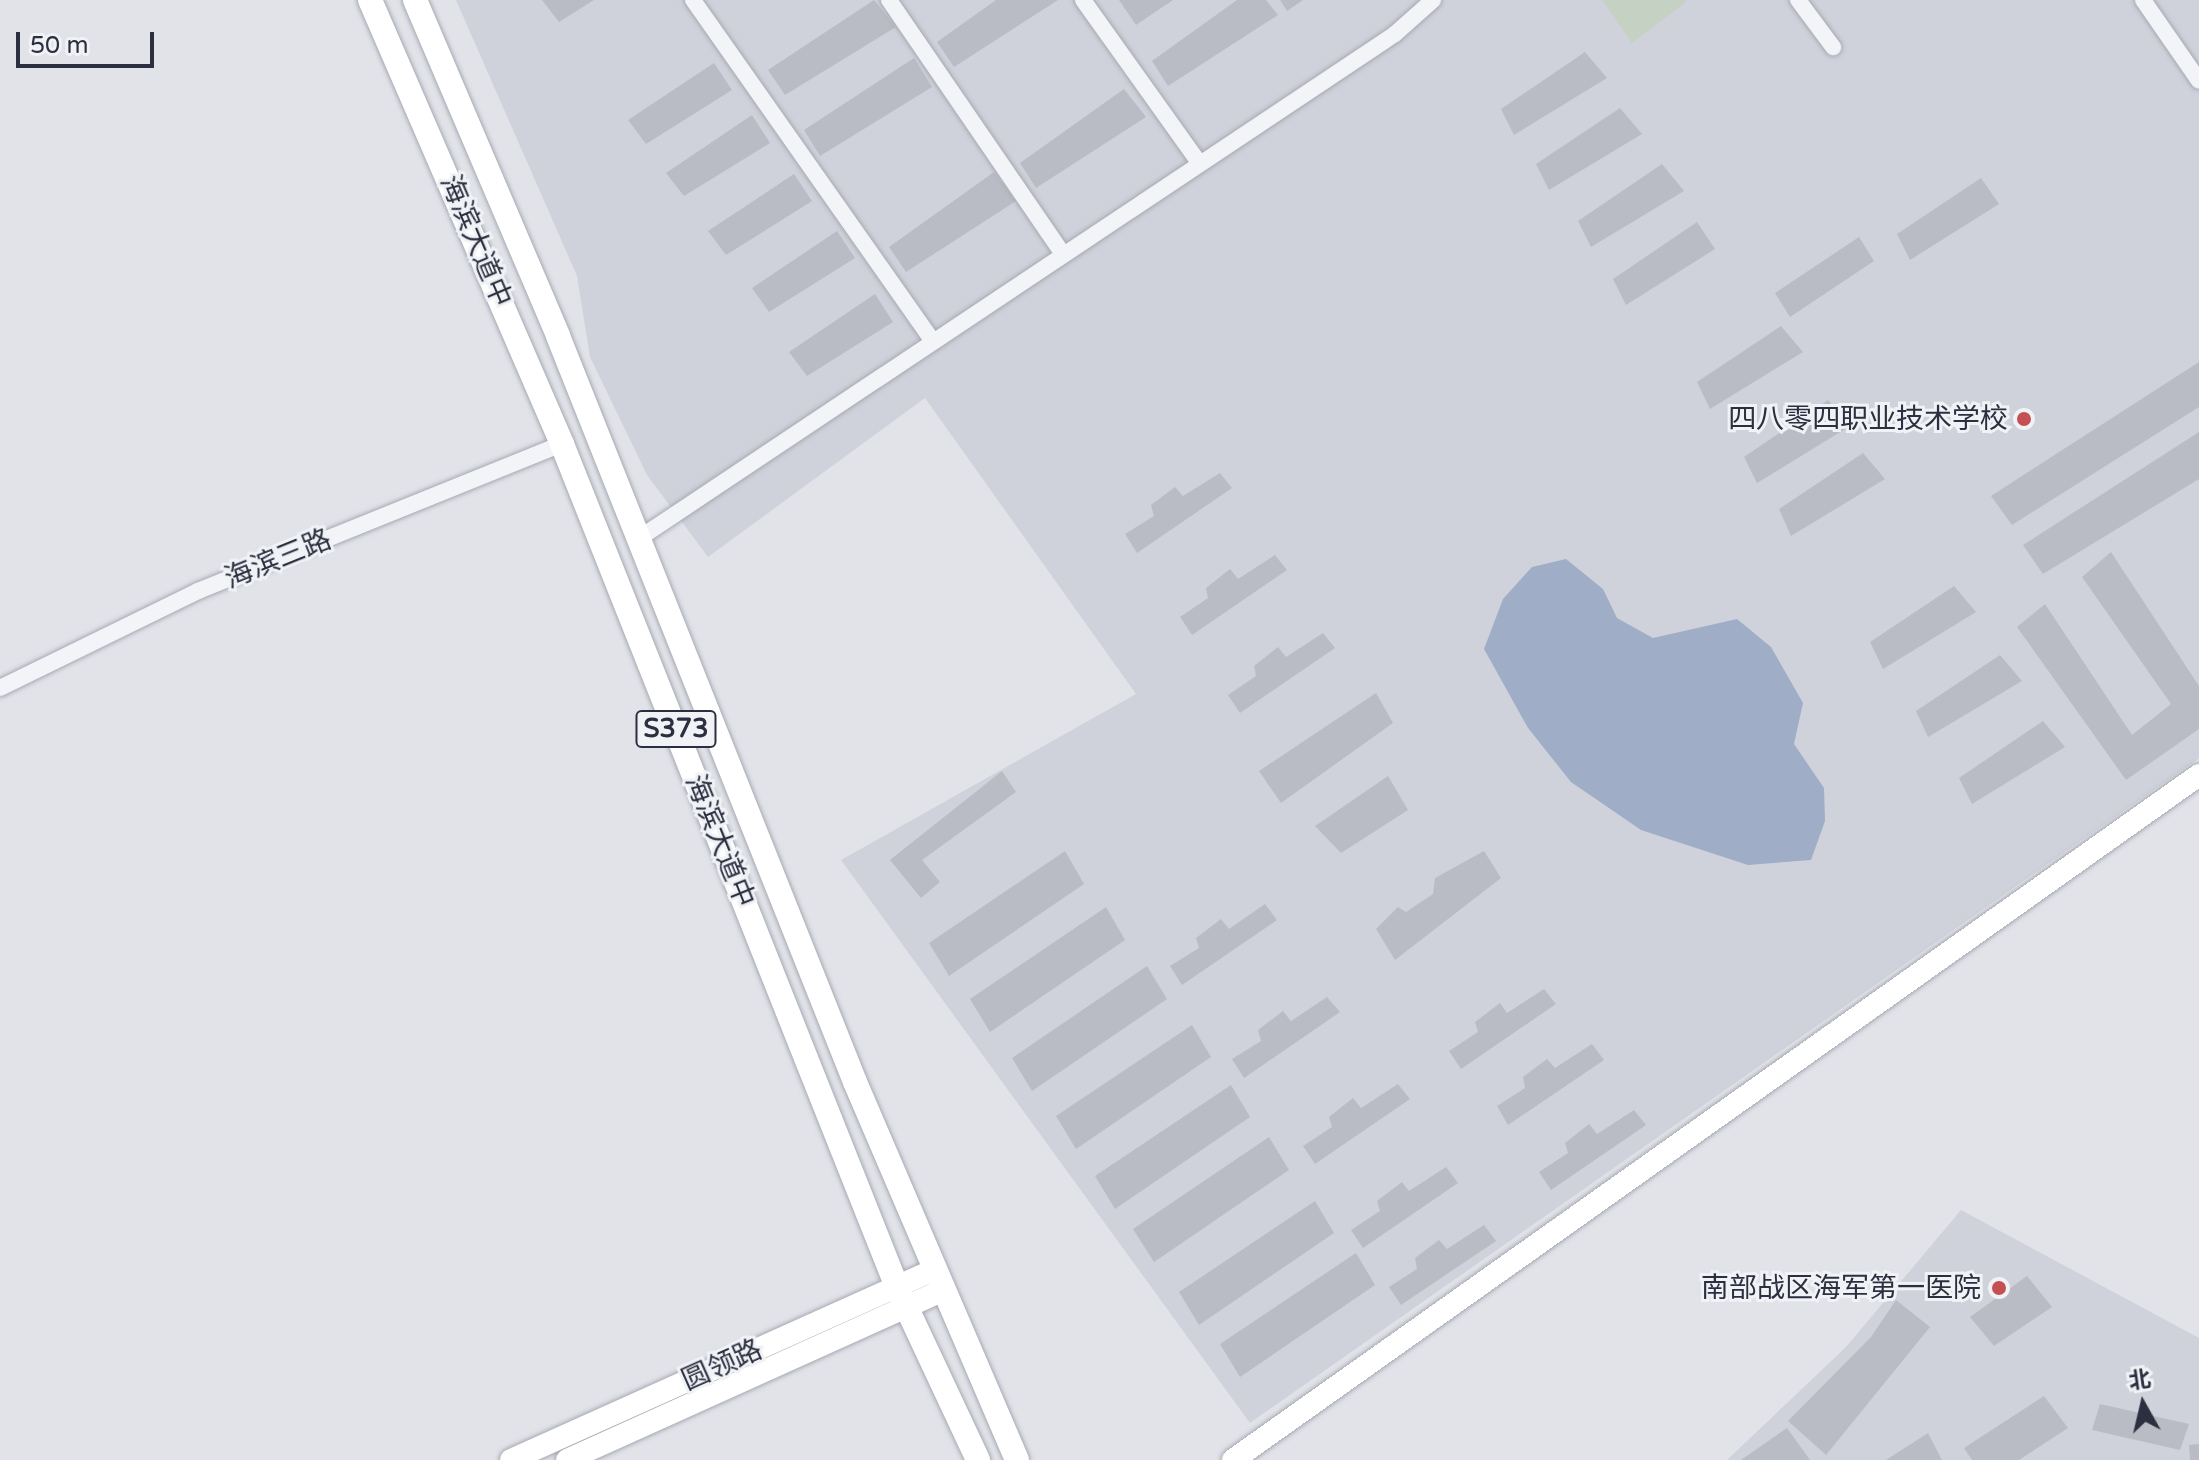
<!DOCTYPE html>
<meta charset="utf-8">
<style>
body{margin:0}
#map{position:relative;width:2199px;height:1460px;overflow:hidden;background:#e1e3e9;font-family:"Varela Round","Noto Sans SC",sans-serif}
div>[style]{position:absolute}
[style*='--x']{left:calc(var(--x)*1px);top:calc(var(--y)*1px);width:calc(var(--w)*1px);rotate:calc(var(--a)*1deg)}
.built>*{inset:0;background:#cfd2da}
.green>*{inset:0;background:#c5d2c3}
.water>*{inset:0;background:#9fadc6}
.building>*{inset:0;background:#b9bcc5}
.roads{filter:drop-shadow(0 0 2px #a7a9b3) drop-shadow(0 0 2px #a7a9b3)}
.street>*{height:16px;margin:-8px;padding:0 8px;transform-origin:8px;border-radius:8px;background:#f3f4f7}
.secondary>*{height:22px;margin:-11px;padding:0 11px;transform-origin:11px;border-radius:11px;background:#fff}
.primary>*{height:24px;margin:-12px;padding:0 12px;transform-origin:12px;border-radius:12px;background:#fff}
.dots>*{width:22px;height:22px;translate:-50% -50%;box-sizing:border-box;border:4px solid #f0f2f6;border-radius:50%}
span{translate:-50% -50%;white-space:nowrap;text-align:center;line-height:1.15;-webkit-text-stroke:6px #f0f2f6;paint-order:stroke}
.shield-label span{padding:2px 6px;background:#f0f2f6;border:2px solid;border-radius:6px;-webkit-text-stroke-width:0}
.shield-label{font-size:26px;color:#2b2f3f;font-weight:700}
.street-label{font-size:28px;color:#2b2f3f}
.poi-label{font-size:28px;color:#2b2f3f}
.right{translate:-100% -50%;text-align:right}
.north{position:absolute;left:2103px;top:1364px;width:80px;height:80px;-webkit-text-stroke:6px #f0f2f6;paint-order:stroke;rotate:352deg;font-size:22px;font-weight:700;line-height:32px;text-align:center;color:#2b2f3f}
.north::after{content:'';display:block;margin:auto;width:28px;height:36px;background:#2b2f3f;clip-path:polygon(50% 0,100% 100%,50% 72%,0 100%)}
.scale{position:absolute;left:16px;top:32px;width:138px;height:36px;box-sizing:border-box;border:4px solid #2b2f3f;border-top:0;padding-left:10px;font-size:24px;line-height:28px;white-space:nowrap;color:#2b2f3f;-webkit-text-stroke:6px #f0f2f6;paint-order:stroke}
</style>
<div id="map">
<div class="built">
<div style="clip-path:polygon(456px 0,2199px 0,2199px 758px,1250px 1423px,841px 860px,1136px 694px,925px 398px,708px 557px,647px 475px,590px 357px,577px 276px)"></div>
<div style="clip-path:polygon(1961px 1210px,2199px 1338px,2199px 1460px,1727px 1460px,1846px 1347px)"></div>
</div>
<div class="green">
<div style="clip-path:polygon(1602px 0,1685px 0,1686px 2px,1632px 43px)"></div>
</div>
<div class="water">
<div style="clip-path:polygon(1566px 559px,1603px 589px,1617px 618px,1653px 638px,1737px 619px,1771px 647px,1803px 703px,1794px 744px,1824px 788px,1825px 821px,1811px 860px,1748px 865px,1641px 830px,1571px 782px,1528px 728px,1484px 649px,1503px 599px,1532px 567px)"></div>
</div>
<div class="building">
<div style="clip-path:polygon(542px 0,594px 0,559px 22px)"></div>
<div style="clip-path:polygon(874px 0,896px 27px,785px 95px,768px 70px)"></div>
<div style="clip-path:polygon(996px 0,1058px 0,954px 67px,937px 42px)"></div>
<div style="clip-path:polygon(1119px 0,1173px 0,1136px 25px)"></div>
<div style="clip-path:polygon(1237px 0,1266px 0,1278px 15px,1168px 86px,1152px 61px)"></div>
<div style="clip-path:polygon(1280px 0,1303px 0,1287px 11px)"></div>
<div style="clip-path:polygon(1585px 52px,1607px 78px,1514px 135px,1501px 109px)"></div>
<div style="clip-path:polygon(914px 58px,932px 87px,820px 156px,804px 130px)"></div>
<div style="clip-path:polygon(714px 63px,732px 90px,646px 144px,628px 120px)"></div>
<div style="clip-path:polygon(1124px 89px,1146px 117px,1036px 188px,1020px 163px)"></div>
<div style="clip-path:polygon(1620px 108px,1642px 134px,1549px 190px,1536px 164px)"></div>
<div style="clip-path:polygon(752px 115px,770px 143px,684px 196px,666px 173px)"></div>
<div style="clip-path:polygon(1662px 164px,1684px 191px,1591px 247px,1578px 221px)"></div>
<div style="clip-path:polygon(994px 172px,1016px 201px,906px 272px,889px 247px)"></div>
<div style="clip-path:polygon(794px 174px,812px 201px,726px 255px,708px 231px)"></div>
<div style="clip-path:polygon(1981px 178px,1999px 204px,1910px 260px,1897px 234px)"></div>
<div style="clip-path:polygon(1697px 222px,1715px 249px,1626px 305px,1613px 279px)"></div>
<div style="clip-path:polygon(837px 231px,855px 258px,769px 312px,752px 288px)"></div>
<div style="clip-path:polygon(1859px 237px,1874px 261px,1790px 317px,1775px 293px)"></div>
<div style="clip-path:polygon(875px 294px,893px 322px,807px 376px,789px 352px)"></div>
<div style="clip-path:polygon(1781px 326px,1803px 352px,1710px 409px,1697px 382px)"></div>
<div style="clip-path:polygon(2199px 362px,2199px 407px,2012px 525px,1991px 496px)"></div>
<div style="clip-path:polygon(1828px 400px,1850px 426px,1757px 483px,1744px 457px)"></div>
<div style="clip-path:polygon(2199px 432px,2199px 479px,2043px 574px,2023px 545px)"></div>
<div style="clip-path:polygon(1863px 453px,1885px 479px,1791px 536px,1779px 509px)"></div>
<div style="clip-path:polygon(1220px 473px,1232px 488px,1137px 553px,1125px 534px,1154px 516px,1151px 505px,1175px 487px,1183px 496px)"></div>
<div style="clip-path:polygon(2111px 552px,2199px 686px,2199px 729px,2126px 780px,2017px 627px,2045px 604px,2132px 735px,2171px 704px,2082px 577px)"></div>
<div style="clip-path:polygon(1275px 555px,1287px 570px,1192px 635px,1180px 617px,1208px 598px,1206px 588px,1230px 569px,1238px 579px)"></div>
<div style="clip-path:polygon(1954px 586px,1976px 612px,1883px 669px,1870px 642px)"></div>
<div style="clip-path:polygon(1323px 633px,1335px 648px,1240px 713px,1228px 695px,1256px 676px,1254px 666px,1278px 647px,1286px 657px)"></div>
<div style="clip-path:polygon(2000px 655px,2022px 681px,1928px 737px,1916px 711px)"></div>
<div style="clip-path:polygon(1376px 693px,1393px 723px,1281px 803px,1259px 771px)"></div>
<div style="clip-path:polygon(2043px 721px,2065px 747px,1972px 804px,1959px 778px)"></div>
<div style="clip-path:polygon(1002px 771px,1016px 792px,922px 860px,940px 882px,921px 898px,890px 860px)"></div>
<div style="clip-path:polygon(1388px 776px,1408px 810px,1341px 853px,1315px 826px)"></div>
<div style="clip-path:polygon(1065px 851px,1084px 884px,949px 976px,929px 943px)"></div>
<div style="clip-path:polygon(1484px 851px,1501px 878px,1395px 960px,1376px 929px,1398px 907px,1406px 912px,1433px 894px,1435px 878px)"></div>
<div style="clip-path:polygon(1265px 904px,1277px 920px,1182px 985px,1170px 966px,1199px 948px,1196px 938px,1221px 919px,1229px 929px)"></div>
<div style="clip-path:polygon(1106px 907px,1125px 940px,990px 1032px,970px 999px)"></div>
<div style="clip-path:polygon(1147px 966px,1167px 999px,1032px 1091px,1012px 1058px)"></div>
<div style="clip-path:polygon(1544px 989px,1556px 1004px,1461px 1069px,1449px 1051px,1478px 1032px,1475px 1022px,1500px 1003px,1507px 1013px)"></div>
<div style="clip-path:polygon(1327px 997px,1340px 1012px,1244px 1078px,1232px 1059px,1261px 1041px,1258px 1030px,1283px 1011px,1291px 1021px)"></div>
<div style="clip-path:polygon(1192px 1025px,1211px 1057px,1076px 1149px,1056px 1116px)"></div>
<div style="clip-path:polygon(1592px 1044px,1604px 1060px,1508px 1125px,1497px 1106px,1525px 1088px,1523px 1077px,1547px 1059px,1555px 1068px)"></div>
<div style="clip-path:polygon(1398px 1084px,1410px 1099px,1315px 1164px,1303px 1146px,1332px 1127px,1329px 1117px,1353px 1098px,1361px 1108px)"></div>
<div style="clip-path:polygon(1231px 1085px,1250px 1117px,1115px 1209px,1095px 1176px)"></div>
<div style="clip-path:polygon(1634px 1110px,1646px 1125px,1551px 1190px,1539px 1172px,1568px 1153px,1565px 1143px,1589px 1124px,1597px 1134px)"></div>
<div style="clip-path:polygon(1269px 1137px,1289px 1170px,1154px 1262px,1133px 1229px)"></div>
<div style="clip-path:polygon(1446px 1167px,1458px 1183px,1363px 1248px,1351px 1230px,1380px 1211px,1377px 1201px,1402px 1182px,1409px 1191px)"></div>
<div style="clip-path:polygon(1315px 1201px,1334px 1233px,1199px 1325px,1179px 1292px)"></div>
<div style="clip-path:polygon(1484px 1225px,1496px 1241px,1401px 1305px,1389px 1287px,1417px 1269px,1415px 1258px,1439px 1240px,1447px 1249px)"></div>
<div style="clip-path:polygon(1356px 1253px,1375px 1285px,1240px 1377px,1220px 1344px)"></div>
<div style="clip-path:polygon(2027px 1276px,2052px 1307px,1994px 1346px,1970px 1317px)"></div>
<div style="clip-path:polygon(1896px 1300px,1930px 1327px,1826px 1455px,1788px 1421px,1871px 1337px)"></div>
<div style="clip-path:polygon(2044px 1396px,2068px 1428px,2019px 1460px,1972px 1460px,1964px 1448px)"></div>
<div style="clip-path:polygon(2100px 1404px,2189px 1424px,2180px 1450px,2092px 1430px)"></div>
<div style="clip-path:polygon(1787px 1428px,1810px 1460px,1741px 1460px)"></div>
<div style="clip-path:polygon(1928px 1433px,1942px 1460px,1886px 1460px)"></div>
<div style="clip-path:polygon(2199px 1444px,2199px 1460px,2190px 1460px,2189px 1445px)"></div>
</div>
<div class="roads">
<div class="street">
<div style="--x:693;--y:0;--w:417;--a:54.9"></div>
<div style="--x:889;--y:0;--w:308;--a:55.6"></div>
<div style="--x:1083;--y:0;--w:201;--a:54.5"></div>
<div style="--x:1798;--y:0;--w:59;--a:53.3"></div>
<div style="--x:2143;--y:0;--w:98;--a:55.3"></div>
<div style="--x:638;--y:539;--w:910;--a:-33.71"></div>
<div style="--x:1395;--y:34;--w:51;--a:-41.8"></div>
<div style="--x:0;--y:688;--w:220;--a:-26.1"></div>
<div style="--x:198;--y:591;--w:393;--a:-22"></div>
</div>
<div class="secondary">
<div style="--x:511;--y:1460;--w:463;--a:-24.2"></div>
<div style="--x:567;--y:1460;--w:414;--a:-24.3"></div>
<div style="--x:1233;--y:1460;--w:1184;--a:-35.34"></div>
</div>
<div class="primary">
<div style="--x:370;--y:0;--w:484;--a:66.6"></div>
<div style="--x:562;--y:444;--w:907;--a:68.33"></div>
<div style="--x:897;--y:1287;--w:191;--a:64.9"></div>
<div style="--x:415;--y:0;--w:365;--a:66.9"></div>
<div style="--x:558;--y:336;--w:803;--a:68.29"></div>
<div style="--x:855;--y:1082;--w:411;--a:66.8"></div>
</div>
</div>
<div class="dots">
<div style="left:2024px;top:419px;background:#c45053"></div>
<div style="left:1999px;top:1288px;background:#c45053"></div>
</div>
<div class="shield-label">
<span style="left:676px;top:729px">S373</span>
</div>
<div class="street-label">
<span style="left:476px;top:241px;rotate:67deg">海滨大道中</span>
<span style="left:278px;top:559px;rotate:-22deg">海滨三路</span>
<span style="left:720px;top:841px;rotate:68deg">海滨大道中</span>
<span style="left:722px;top:1365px;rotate:-24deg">圆领路</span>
</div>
<div class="poi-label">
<span class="right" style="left:2008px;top:419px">四八零四职业技术学校</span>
<span class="right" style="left:1981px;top:1288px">南部战区海军第一医院</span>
</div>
<div class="north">北</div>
<div class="scale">50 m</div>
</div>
